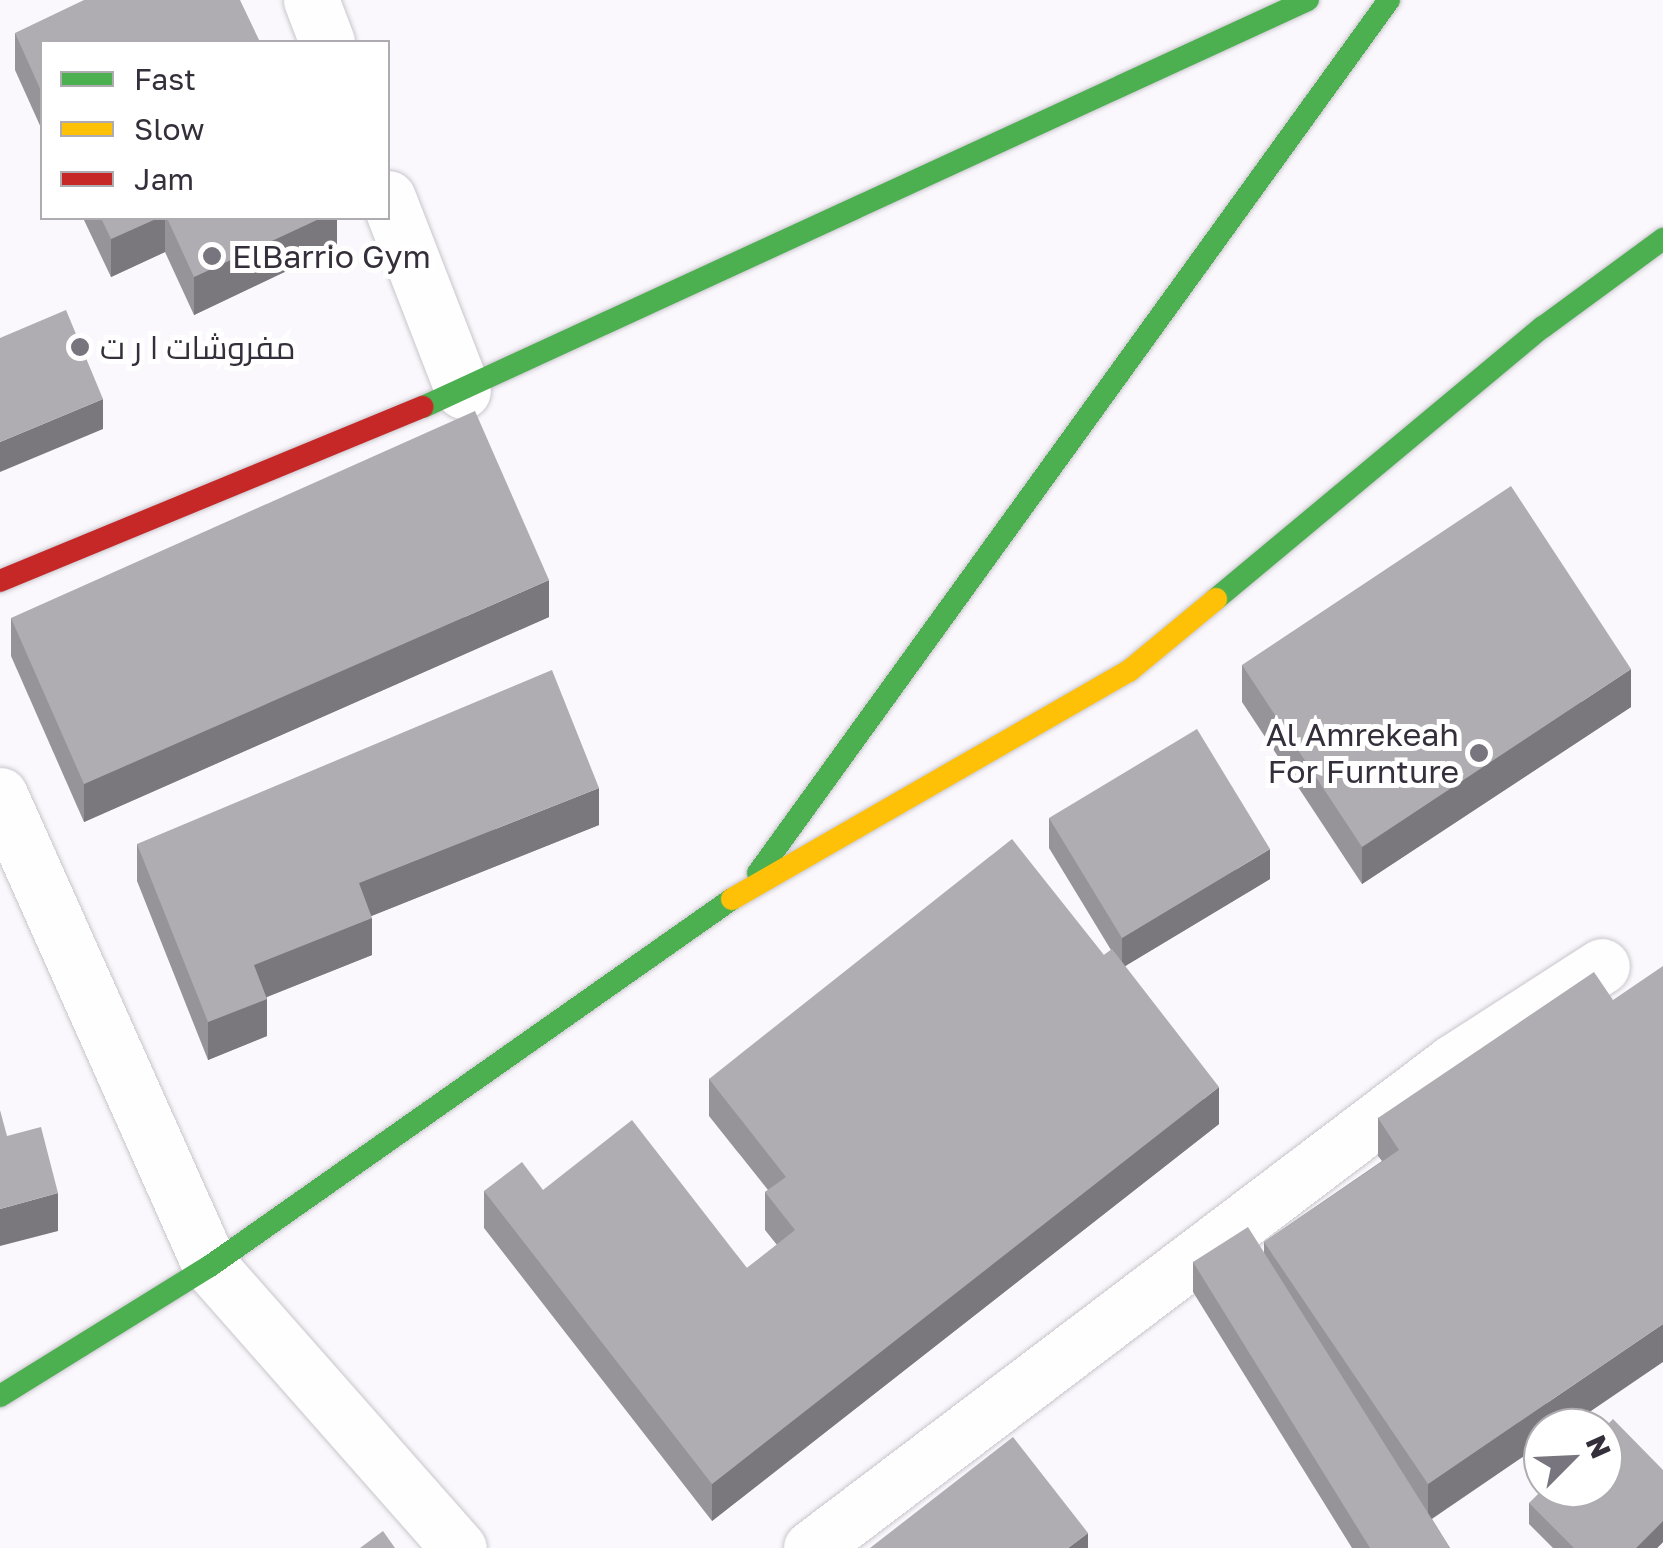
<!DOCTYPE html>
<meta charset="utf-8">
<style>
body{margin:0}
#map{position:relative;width:1663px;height:1548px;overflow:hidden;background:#faf8fc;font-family:"Golos Text",Cairo,sans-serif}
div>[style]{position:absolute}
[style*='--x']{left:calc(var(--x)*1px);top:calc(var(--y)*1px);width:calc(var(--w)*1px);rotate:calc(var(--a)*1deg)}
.roads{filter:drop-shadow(0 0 2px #c8c5cc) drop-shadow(0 0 2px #c8c5cc)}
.street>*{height:55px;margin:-27.5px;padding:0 27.5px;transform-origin:27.5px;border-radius:27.5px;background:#fefeff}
.fast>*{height:22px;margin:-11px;padding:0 11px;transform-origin:11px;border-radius:11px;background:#4caf50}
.slow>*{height:22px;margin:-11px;padding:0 11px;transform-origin:11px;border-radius:11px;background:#ffc107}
.jam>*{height:22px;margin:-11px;padding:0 11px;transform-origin:11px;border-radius:11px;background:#c62828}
.wall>*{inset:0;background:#969499}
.shaded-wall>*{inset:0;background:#7a787d}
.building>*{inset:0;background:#afacb2}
.dots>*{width:28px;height:28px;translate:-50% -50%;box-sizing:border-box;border:5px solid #fff;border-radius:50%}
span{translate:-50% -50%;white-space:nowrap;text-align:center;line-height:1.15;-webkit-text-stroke:10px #fff;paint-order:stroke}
.poi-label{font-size:32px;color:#342f3a}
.left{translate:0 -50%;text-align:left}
.right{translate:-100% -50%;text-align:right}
.legend{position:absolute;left:40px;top:40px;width:350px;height:180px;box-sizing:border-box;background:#fff;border:2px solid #aeacb0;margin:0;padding:12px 18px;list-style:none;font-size:30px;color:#342f3a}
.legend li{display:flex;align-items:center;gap:20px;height:50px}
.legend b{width:50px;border:2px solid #aeacb0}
.north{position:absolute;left:1523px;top:1408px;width:100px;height:100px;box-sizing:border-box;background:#fff;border:2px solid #aeacb0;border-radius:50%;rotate:66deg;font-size:28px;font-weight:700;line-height:40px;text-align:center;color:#342f3a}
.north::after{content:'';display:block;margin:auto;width:35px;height:45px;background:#79757e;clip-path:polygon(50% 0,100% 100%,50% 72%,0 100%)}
</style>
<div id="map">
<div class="roads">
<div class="street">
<div style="--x:311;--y:0;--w:45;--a:69.1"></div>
<div style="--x:388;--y:198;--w:207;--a:68.8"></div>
<div style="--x:0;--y:795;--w:516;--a:65.97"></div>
<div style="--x:210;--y:1266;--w:376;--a:48.6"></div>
<div style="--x:811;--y:1548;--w:805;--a:-37.13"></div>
<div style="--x:1453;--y:1062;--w:177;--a:-32.8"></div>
</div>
<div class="fast">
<div style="--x:423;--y:407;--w:974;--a:-24.7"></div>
<div style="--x:1216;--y:599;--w:425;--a:-39.8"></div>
<div style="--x:1543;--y:327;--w:149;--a:-36.3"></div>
<div style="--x:758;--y:873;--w:1077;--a:-54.14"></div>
<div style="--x:0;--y:1396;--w:247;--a:-31.8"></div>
<div style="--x:210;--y:1266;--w:638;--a:-35.11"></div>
</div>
<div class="slow">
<div style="--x:732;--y:899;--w:458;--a:-29.9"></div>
<div style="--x:1129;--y:671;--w:113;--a:-39.6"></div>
</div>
<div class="jam">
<div style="--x:0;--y:581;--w:457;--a:-22.4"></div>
</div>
</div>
<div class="wall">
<div style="clip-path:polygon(15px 33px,42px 42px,42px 130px,15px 70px)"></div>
<div style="clip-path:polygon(83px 218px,337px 218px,337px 247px,194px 315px,165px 252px,111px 277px)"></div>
<div style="clip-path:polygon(549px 617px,84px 822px,11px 656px,11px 618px)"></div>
<div style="clip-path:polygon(1242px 665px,1631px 707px,1362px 884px,1242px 702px)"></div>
<div style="clip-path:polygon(1049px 818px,1270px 879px,1125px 966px,1219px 1124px,712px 1521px,484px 1228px,484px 1191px,543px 1190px,747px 1268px,777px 1245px,765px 1230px,765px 1192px,768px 1190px,709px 1116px,709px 1079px,1104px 955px,1111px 950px,1049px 848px)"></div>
<div style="clip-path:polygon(599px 825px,371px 916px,372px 955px,267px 997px,267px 1036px,208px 1060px,137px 881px,137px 844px)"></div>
<div style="clip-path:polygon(1613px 1000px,1543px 1428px,1543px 1443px,1432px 1519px,1450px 1548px,1352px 1548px,1193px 1292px,1193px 1262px,1264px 1253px,1264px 1242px,1382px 1161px,1378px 1156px,1378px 1118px)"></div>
<div style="clip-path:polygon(1663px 1470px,1663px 1542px,1657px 1548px,1553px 1548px,1529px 1524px,1529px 1503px)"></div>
</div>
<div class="shaded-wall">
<div style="clip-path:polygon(158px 218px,165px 218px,165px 252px,111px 277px,111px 239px)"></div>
<div style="clip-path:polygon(321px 218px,337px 218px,337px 247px,194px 315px,194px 277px)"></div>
<div style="clip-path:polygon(103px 399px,103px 429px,0 472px,0 442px)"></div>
<div style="clip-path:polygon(549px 580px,549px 617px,84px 822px,84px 784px)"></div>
<div style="clip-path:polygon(1631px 669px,1631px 707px,1362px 884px,1362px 847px)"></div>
<div style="clip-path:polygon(599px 788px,599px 825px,359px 921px,359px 883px)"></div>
<div style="clip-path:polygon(1270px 849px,1270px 879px,1122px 968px,1122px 938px)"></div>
<div style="clip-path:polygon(372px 918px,372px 955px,254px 1002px,254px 965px)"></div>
<div style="clip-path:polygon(267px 999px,267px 1036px,208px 1060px,208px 1022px)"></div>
<div style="clip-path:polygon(1219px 1087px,1219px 1124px,712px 1521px,712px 1484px)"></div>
<div style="clip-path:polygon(58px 1193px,58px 1231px,0 1246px,0 1209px)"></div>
<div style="clip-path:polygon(1663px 1324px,1663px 1362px,1566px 1428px,1543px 1428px,1543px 1443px,1428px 1521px,1428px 1484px)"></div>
<div style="clip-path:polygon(1663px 1521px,1663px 1542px,1657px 1548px,1636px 1548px)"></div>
<div style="clip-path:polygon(1088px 1533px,1088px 1548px,1068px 1548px)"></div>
</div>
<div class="building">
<div style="clip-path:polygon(84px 0,240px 0,260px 42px,42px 42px,42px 93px,15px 33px)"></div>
<div style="clip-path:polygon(101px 218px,158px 218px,111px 239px)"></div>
<div style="clip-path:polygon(167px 218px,321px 218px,194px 277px)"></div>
<div style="clip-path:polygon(66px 310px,103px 399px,0 442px,0 338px)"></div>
<div style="clip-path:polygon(475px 411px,549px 580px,84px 784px,11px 618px)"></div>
<div style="clip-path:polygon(1511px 486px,1631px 669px,1362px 847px,1242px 665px)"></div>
<div style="clip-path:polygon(552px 670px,599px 788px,359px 883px,372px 918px,254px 965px,267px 999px,208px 1022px,137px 844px)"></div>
<div style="clip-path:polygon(1197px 729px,1270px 849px,1122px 938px,1049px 818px)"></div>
<div style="clip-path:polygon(1012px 839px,1104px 955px,1112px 949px,1219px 1087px,712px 1484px,484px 1191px,522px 1162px,543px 1190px,632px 1120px,747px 1268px,795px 1230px,765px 1192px,786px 1177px,709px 1079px)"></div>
<div style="clip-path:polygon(1663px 966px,1663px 1324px,1428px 1484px,1264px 1242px,1399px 1150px,1378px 1118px,1594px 972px,1613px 1000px)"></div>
<div style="clip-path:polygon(0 1110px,7px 1136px,41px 1127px,58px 1193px,0 1209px)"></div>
<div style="clip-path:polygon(1248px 1227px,1450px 1548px,1370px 1548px,1193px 1262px)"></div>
<div style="clip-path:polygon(1613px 1419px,1663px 1470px,1663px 1521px,1636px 1548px,1574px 1548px,1529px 1503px,1544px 1488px,1603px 1488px,1603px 1429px)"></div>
<div style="clip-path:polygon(1013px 1437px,1088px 1533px,1068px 1548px,870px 1548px)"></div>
<div style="clip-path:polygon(383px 1531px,395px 1548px,360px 1548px)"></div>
</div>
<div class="dots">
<div style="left:212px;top:256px;background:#79757e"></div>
<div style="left:80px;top:347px;background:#79757e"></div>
<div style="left:1479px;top:753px;background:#79757e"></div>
</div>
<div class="poi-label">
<span class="left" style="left:232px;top:256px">ElBarrio Gym</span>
<span class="left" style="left:100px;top:347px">مفروشات ا ر ت</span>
<span class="right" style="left:1459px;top:753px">Al Amrekeah<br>For Furnture</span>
</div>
<ul class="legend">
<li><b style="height:12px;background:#4caf50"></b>Fast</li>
<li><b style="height:12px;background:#ffc107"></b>Slow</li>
<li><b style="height:12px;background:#c62828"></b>Jam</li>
</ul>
<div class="north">N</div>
</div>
